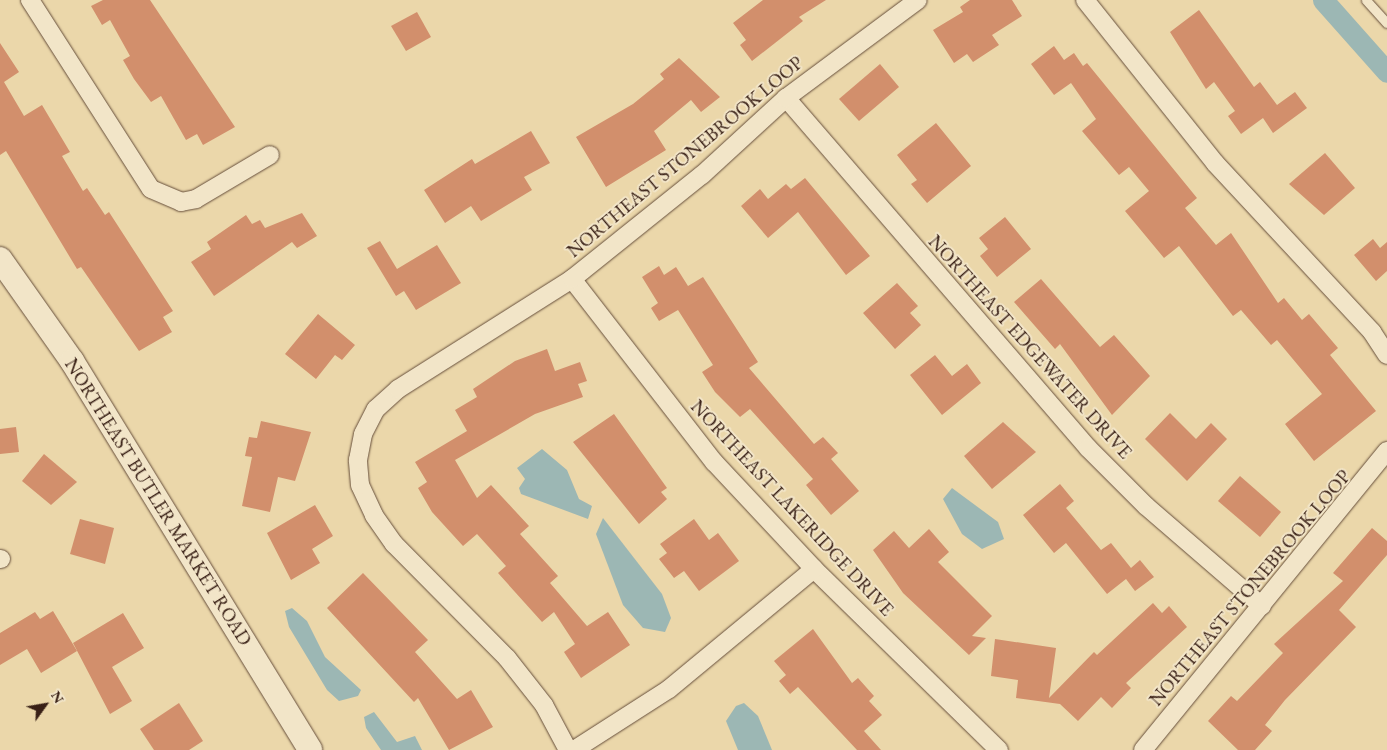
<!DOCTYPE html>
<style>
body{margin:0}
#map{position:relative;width:1387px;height:750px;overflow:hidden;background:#ebd7aa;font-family:"EB Garamond",serif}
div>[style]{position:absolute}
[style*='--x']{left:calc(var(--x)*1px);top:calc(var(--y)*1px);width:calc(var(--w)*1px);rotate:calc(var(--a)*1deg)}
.water>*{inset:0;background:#9cb7b4}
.canal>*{height:21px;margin:-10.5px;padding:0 10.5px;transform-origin:10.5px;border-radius:10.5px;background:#9cb7b4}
.building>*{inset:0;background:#d28f6c}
.roads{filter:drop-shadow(0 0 1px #664e3b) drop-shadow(0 0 1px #664e3b)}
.lane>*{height:9px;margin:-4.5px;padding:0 4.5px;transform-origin:4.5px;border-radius:4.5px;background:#f2e5c8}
.street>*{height:18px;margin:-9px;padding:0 9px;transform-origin:9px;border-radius:9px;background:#f2e5c8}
.secondary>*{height:24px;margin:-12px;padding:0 12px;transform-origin:12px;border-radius:12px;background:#f2e5c8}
span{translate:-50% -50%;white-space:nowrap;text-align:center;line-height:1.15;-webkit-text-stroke:4px #f2e5c8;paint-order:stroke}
.street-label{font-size:19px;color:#392016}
.north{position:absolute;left:20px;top:680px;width:50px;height:50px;-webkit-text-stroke:4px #f2e5c8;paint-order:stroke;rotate:58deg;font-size:14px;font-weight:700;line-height:20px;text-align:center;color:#392016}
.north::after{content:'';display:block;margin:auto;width:18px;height:22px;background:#392016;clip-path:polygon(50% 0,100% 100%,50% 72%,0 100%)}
</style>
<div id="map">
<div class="water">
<div style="clip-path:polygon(542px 449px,567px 470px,579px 499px,592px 506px,588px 519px,521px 494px,519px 488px,525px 479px,517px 468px)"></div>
<div style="clip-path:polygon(952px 488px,998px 522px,1004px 539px,982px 549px,962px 534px,943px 499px)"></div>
<div style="clip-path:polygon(603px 518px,662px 594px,671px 618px,665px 632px,643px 628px,623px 605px,596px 534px)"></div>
<div style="clip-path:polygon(292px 608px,307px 621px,325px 657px,361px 690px,358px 696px,339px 701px,327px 690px,289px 627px,285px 611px)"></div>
<div style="clip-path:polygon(744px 703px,758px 716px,772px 750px,738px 750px,726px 721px,736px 706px)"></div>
<div style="clip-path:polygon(374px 712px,397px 742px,415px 736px,422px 750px,381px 750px,366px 728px,364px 717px)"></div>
</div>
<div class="canal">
<div style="--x:1323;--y:0;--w:96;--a:48.4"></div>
</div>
<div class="building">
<div style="clip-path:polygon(103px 0,150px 0,235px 127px,203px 145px,197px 134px,186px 140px,161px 96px,151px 102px,134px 79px,123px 60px,130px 56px,110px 20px,102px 25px,91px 6px)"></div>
<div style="clip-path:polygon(763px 0,826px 0,799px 17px,803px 21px,752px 61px,740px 45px,746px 40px,733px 23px)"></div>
<div style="clip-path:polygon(970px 0,1012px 0,1022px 16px,992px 35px,999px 45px,973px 62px,967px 54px,954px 63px,933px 30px,963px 12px,960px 7px)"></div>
<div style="clip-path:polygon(1199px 10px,1254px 87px,1260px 82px,1277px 105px,1295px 92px,1307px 108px,1273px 133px,1263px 118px,1241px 134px,1228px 116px,1235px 111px,1214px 82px,1206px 89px,1170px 32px)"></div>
<div style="clip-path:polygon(417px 12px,431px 37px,406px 51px,391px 26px)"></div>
<div style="clip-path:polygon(0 43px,19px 72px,4px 82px,24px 116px,42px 105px,70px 152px,62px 156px,83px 191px,87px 188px,105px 215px,109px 212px,173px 311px,163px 317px,172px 332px,139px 351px,81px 267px,77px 269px,6px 151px,0 155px)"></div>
<div style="clip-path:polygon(1054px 46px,1064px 60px,1074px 53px,1083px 66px,1087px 63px,1197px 198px,1185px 208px,1216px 245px,1231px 233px,1278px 303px,1284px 298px,1302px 320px,1309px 314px,1338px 348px,1330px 355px,1376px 411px,1314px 461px,1285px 424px,1322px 394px,1277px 340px,1271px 345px,1241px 310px,1233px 316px,1179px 246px,1164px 258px,1125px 211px,1149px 191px,1129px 167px,1119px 175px,1082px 131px,1096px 119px,1071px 83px,1054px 95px,1031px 64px)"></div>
<div style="clip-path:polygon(679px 58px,720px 97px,701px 112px,691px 100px,654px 131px,666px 150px,606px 187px,576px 137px,633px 104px,664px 79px,660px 74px)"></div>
<div style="clip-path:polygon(880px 64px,899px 87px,859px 121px,839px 99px)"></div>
<div style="clip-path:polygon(936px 123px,971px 166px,927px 203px,911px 184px,917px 180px,897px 155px)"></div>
<div style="clip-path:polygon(531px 131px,550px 163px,524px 177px,532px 190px,481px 221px,471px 206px,445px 223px,424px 190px,472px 159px,475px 164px)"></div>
<div style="clip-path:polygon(1325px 153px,1355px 188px,1324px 215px,1289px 184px)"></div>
<div style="clip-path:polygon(805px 178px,870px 256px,846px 275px,798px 212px,768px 238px,741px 206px,760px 189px,768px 199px,786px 184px,791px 189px)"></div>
<div style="clip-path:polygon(302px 213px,317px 236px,297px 248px,292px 242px,214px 296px,191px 262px,211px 249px,207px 242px,246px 215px,252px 224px,260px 220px,265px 228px)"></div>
<div style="clip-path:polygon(1005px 217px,1031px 249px,997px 277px,980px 256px,988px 249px,979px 238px)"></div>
<div style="clip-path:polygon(1373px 239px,1380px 248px,1387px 242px,1387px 271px,1376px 281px,1354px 255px)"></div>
<div style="clip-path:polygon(380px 241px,397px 269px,437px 245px,461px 283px,416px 310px,404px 291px,396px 296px,367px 248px)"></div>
<div style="clip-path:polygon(659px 266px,664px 275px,676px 267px,688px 286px,703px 277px,758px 362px,749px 368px,814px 444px,823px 437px,838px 453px,831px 459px,859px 491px,831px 515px,806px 485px,813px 479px,750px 409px,740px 417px,715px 392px,702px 372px,713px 365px,678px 310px,659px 321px,651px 308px,658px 303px,642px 277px)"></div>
<div style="clip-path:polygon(1041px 279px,1100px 347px,1114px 335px,1150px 376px,1112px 415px,1060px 344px,1055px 349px,1014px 302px)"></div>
<div style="clip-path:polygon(897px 283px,918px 306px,910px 313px,921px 325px,895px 349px,863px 313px)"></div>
<div style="clip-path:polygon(318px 314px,355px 345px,342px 360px,335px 355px,316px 379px,285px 354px)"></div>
<div style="clip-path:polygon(547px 349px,555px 371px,580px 362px,587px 381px,578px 384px,583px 397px,535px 414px,455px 460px,477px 498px,491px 485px,529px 526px,520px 534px,558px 576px,550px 583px,587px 626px,608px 612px,630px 645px,581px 678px,564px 652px,575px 644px,554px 612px,542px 622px,498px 573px,506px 566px,477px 534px,463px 546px,432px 512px,418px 488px,427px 482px,415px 462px,467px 431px,455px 410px,477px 397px,473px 389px,515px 361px)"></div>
<div style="clip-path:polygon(935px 355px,952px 376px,967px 364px,981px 383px,942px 415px,910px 375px)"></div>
<div style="clip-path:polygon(1170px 413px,1196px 439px,1211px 423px,1227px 439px,1187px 481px,1145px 439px)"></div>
<div style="clip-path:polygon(614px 414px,667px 488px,661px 492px,667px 499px,639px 524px,573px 442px)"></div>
<div style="clip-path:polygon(261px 421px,311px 432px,295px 481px,278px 477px,270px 512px,242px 506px,252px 457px,245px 456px,249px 437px,257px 438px)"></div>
<div style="clip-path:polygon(1003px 422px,1036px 452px,992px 489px,964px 456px)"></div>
<div style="clip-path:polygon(16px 427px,19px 452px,0 454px,0 429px)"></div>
<div style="clip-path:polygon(44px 454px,77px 482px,51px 505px,22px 481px)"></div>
<div style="clip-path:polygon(1240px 476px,1281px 512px,1260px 537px,1218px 501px)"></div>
<div style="clip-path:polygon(1060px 484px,1074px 501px,1066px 508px,1101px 550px,1111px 543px,1131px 568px,1140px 560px,1154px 577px,1135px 591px,1126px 579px,1107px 594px,1066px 543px,1054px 553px,1023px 515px)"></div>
<div style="clip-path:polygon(315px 505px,333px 536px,312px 549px,320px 563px,291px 580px,267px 533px)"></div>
<div style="clip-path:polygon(80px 519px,114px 528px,105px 564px,70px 554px)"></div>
<div style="clip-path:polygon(694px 519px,709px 540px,718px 533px,739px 561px,699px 591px,684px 571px,674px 578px,659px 559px,667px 553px,660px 544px)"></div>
<div style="clip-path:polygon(1372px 528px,1387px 541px,1387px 555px,1339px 610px,1356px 627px,1285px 700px,1265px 725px,1272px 731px,1255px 750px,1238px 750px,1208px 721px,1231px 696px,1237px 701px,1283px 653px,1274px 644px,1343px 581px,1333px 573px)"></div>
<div style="clip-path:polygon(929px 529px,949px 552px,938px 562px,992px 616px,972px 636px,986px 638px,969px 655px,903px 593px,873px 550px,894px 531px,909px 548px)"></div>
<div style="clip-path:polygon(363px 573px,428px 640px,415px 652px,457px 699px,471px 690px,493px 727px,449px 750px,418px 698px,414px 702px,327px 608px)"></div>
<div style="clip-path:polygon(1153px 603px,1162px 613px,1169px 606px,1187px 627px,1126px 683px,1131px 688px,1112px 708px,1101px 697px,1078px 721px,1060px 704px,1016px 698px,1018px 680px,991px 676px,995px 639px,1056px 648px,1049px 698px,1094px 652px,1097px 655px)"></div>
<div style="clip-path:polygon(53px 611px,77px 651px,41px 673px,27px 649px,0 665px,0 633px,35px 612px,40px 619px)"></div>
<div style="clip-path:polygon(123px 613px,144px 648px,112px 667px,132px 701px,110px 714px,73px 643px)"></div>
<div style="clip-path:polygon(813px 629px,852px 683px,858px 678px,874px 696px,869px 701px,882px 715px,864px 731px,881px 750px,857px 750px,798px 687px,790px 694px,779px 681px,786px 675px,774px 661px)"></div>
<div style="clip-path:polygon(179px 703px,203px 741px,189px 750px,154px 750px,140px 729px)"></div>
</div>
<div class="roads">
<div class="lane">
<div style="--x:1366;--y:0;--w:31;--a:48"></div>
</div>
<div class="street">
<div style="--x:30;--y:0;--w:224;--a:57.4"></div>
<div style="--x:151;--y:189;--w:33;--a:23"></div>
<div style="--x:181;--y:202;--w:15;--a:-11"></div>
<div style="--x:196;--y:199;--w:86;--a:-30.7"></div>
<div style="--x:1085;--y:0;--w:208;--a:51.4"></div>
<div style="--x:1215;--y:163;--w:231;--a:47.1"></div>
<div style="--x:1372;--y:332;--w:27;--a:57"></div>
<div style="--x:786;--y:98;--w:462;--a:49.2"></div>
<div style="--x:1088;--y:448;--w:82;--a:45"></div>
<div style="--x:1146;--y:506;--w:153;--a:40.8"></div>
<div style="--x:572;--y:279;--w:232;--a:52.2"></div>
<div style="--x:714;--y:462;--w:146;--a:46.9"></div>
<div style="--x:814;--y:569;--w:259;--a:44.4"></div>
<div style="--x:0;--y:559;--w:1;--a:0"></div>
<div style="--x:568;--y:750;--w:51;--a:-118.1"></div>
<div style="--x:544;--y:705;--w:60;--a:-128.2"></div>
<div style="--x:507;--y:658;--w:161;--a:-134.7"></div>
<div style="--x:394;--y:544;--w:35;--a:-125"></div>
<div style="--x:374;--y:515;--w:33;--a:-115"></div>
<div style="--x:360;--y:485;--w:25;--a:-95"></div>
<div style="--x:358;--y:460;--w:26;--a:-79"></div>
<div style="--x:363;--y:434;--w:28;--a:-63"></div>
<div style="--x:376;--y:409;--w:30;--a:-42"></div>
<div style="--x:398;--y:389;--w:206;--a:-32.3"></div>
<div style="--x:572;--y:279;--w:166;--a:-38.7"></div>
<div style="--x:702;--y:175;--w:114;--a:-42.5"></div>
<div style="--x:786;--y:98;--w:164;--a:-36.6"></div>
<div style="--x:574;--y:750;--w:113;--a:-32.7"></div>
<div style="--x:669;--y:689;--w:188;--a:-39.6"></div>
<div style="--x:1143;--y:750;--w:386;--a:-50.8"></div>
</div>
<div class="secondary">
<div style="--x:0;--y:259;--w:125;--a:54.8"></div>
<div style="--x:72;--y:361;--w:456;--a:58.5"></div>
</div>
</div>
<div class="street-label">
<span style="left:685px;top:157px;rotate:-40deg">NORTHEAST STONEBROOK LOOP</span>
<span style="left:1030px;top:347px;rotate:48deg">NORTHEAST EDGEWATER DRIVE</span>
<span style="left:158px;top:502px;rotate:58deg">NORTHEAST BUTLER MARKET ROAD</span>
<span style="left:792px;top:508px;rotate:47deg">NORTHEAST LAKERIDGE DRIVE</span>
<span style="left:1250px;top:588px;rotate:-50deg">NORTHEAST STONEBROOK LOOP</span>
</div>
<div class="north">N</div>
</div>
